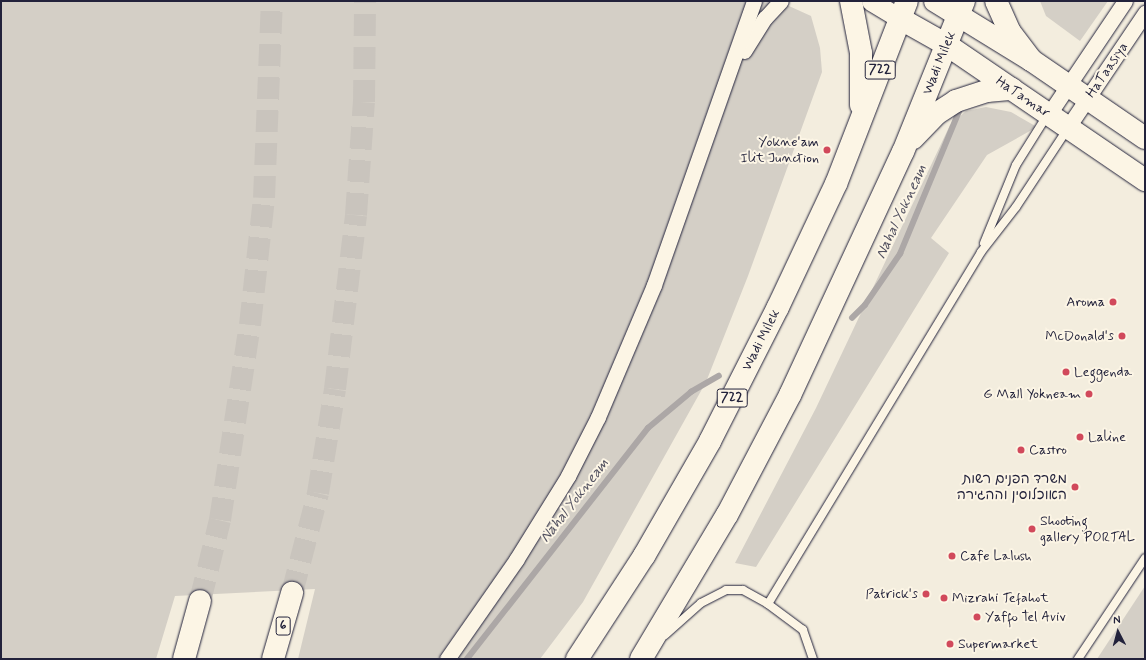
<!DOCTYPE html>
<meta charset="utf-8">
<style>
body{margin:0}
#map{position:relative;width:1146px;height:660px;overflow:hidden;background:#f3edde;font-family:Mynerve,"Playpen Sans Hebrew",sans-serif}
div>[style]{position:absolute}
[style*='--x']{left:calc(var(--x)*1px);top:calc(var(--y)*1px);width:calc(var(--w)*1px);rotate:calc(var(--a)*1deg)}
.green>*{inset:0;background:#d4cfc6}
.stream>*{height:5.5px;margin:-2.75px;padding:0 2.75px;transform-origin:2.75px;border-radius:2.75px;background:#aca7a6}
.motorway-tunnel>*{height:22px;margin-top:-11px;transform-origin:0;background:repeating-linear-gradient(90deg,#c9c4bd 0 22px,transparent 0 33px)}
.roads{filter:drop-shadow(0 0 1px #22223b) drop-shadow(0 0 1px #22223b)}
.service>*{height:8px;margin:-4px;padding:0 4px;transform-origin:4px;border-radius:4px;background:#fcf5e5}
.minor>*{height:15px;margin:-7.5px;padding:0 7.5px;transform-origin:7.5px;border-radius:7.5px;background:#fcf5e5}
.tertiary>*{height:19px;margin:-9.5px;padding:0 9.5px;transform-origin:9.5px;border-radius:9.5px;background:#fcf5e5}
.secondary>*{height:22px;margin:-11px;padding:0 11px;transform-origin:11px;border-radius:11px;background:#fcf5e5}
.primary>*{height:22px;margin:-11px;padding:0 11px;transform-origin:11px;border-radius:11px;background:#fcf5e5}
.motorway>*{height:22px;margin:-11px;padding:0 11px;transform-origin:11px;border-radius:11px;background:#fcf5e5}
.dots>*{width:11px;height:11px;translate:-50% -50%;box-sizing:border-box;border:2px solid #fcf5e5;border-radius:50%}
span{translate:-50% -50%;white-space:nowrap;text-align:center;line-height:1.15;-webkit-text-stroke:4px #fcf5e5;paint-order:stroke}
.shield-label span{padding:1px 3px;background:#fcf5e5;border:1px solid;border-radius:3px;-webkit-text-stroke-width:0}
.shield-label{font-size:13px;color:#22223b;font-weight:700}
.street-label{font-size:14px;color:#22223b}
.poi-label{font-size:14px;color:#22223b}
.right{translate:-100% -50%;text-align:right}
.left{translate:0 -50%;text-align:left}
.water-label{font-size:15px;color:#525160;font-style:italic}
.frame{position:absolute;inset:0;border:2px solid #22223b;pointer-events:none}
.north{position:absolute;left:1098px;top:612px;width:40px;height:40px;-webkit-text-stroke:3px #fcf5e5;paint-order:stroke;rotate:354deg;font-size:11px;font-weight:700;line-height:16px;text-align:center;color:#22223b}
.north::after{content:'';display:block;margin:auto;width:14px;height:18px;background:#22223b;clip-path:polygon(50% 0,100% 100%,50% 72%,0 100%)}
</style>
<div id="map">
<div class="green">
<div style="clip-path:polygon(1px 1px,778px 1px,811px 16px,820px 48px,822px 72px,748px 276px,706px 382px,583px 602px,540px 659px,298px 659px,315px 589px,175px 596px,156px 659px,1px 659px)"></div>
<div style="clip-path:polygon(1040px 1px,1108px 1px,1080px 41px,1046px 16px)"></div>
<div style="clip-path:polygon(986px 107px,1011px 112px,1037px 127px,987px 155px,931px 238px,949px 253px,756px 567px,735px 563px,816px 408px,950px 125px,966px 111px)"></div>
<div style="clip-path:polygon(1145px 586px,1145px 659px,1097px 659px)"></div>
</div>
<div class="stream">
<div style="--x:852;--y:318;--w:18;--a:-45"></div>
<div style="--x:865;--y:305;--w:62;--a:-55.5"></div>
<div style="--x:900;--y:254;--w:157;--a:-67.5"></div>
<div style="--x:467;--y:659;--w:293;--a:-51.9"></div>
<div style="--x:648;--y:428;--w:56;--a:-39.9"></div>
<div style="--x:691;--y:392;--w:32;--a:-30"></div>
</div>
<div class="motorway-tunnel">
<div style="--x:292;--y:593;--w:103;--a:-75.4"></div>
<div style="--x:318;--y:493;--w:105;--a:-80.7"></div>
<div style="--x:335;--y:389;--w:175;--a:-83.1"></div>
<div style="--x:356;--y:215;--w:113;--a:-86"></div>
<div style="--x:364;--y:102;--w:101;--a:-89.4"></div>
<div style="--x:200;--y:601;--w:83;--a:-76.1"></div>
<div style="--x:220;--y:520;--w:197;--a:-81.3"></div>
<div style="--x:250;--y:325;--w:128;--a:-83.7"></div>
<div style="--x:264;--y:198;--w:197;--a:-87.7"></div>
</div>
<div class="roads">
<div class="service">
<div style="--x:984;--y:243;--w:84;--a:-67.7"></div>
<div style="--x:1016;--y:165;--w:60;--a:-57.9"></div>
<div style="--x:665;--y:635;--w:48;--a:-41.6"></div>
<div style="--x:701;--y:603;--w:28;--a:-27"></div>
<div style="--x:726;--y:590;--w:17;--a:0"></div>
<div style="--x:743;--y:590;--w:29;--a:29"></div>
<div style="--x:813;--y:659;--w:31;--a:-109"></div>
<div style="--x:803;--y:630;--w:44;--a:-143.4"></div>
<div style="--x:768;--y:604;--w:411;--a:-58.8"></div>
<div style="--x:981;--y:252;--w:57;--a:-52.1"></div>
<div style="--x:1016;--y:207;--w:95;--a:-56.6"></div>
<div style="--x:1078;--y:659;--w:121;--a:-56.4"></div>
</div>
<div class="minor">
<div style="--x:744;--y:51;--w:39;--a:-58"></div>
<div style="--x:765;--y:18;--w:23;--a:-47"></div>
<div style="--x:1049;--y:114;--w:136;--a:-56.1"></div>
<div style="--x:1068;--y:127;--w:138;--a:-56"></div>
<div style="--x:447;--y:659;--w:121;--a:-55.1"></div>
<div style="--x:516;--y:560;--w:99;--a:-58.2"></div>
<div style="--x:568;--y:476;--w:66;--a:-63"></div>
<div style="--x:598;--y:417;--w:143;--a:-67"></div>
<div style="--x:654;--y:285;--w:301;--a:-70.6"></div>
</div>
<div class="tertiary">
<div style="--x:871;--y:1;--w:33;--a:31"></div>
</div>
<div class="secondary">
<div style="--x:935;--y:1;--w:113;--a:31.6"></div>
<div style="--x:1031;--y:60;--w:138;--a:34.4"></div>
<div style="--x:899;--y:18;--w:55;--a:29.4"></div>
<div style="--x:947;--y:45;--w:240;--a:34.3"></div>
</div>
<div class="primary">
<div style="--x:851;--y:1;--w:53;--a:79.1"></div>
<div style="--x:861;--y:53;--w:52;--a:90"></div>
<div style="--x:996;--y:1;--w:34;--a:66"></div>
<div style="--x:1010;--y:32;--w:35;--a:53"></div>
<div style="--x:913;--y:138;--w:33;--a:-46"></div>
<div style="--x:936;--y:114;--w:24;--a:-33"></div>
<div style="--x:956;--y:101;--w:33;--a:-18"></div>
<div style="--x:987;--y:91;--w:25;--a:-5"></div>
<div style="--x:577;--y:659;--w:123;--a:-57"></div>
<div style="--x:644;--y:556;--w:133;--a:-60.1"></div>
<div style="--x:710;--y:441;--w:150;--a:-63.1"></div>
<div style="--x:778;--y:307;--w:136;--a:-64.8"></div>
<div style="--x:836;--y:184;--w:196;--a:-68.8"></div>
<div style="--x:641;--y:659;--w:168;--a:-59.2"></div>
<div style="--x:727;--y:515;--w:136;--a:-62.3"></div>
<div style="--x:790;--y:395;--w:268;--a:-65.1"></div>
<div style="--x:903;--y:152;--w:163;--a:-68"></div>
</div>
<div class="motorway">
<div style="--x:184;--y:659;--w:60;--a:-74.6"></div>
<div style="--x:273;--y:659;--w:69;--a:-73.9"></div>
</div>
</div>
<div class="dots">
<div style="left:827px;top:150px;background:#d1495b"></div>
<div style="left:1113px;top:302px;background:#d1495b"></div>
<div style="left:1122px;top:336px;background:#d1495b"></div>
<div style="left:1066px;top:372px;background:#d1495b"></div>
<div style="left:1089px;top:394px;background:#d1495b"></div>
<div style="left:1080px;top:437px;background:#d1495b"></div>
<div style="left:1021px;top:450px;background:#d1495b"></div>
<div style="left:1075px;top:487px;background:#d1495b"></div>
<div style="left:1032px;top:529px;background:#d1495b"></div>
<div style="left:952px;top:556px;background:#d1495b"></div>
<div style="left:926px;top:594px;background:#d1495b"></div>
<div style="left:944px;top:598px;background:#d1495b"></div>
<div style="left:977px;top:617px;background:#d1495b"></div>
<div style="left:950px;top:644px;background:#d1495b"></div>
</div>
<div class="shield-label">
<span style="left:880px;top:70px">722</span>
<span style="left:732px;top:398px">722</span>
<span style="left:283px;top:626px">6</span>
</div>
<div class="street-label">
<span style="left:939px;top:63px;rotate:-68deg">Wadi Milek</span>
<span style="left:1107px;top:70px;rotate:-56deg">HaTaasiya</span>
<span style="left:1023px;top:97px;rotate:34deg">HaTamar</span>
<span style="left:761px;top:340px;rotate:-63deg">Wadi Milek</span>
</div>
<div class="poi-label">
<span class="right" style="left:819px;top:150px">Yokne'am<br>Ilit Junction</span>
<span class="right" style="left:1105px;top:302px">Aroma</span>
<span class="right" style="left:1114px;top:336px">McDonald's</span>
<span class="left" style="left:1074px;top:372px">Leggenda</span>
<span class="right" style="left:1081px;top:394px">G Mall Yokneam</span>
<span class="left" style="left:1088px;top:437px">Laline</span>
<span class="left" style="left:1029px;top:450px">Castro</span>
<span class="right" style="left:1067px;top:487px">משרד הפנים רשות<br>האוכלוסין וההגירה</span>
<span class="left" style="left:1040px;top:529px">Shooting<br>gallery PORTAL</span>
<span class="left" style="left:960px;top:556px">Cafe Lalush</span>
<span class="right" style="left:918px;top:594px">Patrick's</span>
<span class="left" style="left:952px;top:598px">Mizrahi Tefahot</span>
<span class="left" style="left:985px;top:617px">Yaffo Tel Aviv</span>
<span class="left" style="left:958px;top:644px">Supermarket</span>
</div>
<div class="water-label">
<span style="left:902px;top:212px;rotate:-65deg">Nahal Yokneam</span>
<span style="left:575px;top:501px;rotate:-52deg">Nahal Yokneam</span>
</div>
<div class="frame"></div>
<div class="north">N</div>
</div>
